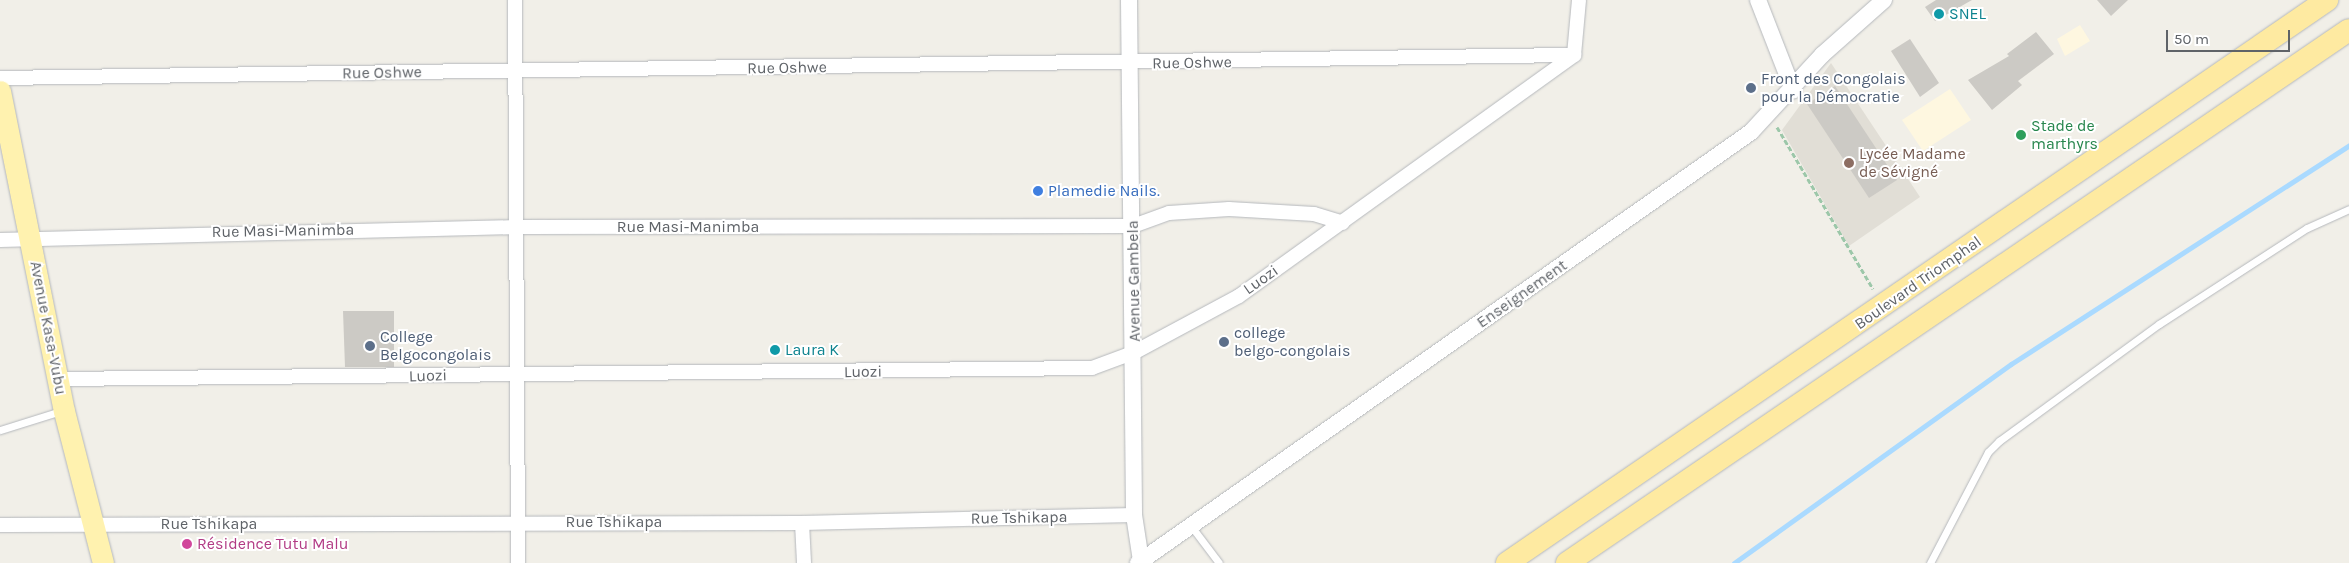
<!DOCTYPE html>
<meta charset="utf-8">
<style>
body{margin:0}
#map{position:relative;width:2349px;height:563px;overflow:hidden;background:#f1efe8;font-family:Karla,sans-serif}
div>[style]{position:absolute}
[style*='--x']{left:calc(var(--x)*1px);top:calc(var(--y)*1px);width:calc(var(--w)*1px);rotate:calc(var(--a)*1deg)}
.commercial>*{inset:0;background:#fef7e0}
.education>*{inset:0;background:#e1ded6}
.stream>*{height:5px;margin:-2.5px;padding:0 2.5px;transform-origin:2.5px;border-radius:2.5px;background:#aadaff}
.building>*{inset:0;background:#cccac5}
.path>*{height:3px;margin-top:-1.5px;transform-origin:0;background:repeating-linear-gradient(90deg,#9cc7a9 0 5px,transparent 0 7.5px)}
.roads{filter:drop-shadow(0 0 1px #b5b8bc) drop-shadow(0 0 1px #b5b8bc)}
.service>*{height:7px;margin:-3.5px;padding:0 3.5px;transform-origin:3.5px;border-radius:3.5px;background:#fff}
.minor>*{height:14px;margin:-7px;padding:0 7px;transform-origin:7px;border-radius:7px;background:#fff}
.tertiary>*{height:16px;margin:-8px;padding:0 8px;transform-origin:8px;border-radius:8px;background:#fff}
.primary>*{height:21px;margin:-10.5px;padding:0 10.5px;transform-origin:10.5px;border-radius:10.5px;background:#fff2af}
.trunk>*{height:22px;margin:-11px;padding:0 11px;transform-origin:11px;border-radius:11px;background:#feeaa1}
.dots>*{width:14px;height:14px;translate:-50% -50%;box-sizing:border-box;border:2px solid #fff;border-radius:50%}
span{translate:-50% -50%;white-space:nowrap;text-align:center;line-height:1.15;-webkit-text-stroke:4px #fff;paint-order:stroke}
.culture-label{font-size:16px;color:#0d838f}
.left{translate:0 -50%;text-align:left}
.street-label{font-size:16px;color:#5f6368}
.service-label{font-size:16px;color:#4e5e75}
.leisure-label{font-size:16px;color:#27864d}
.education-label{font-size:16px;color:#785e54}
.shop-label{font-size:16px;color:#366cbe}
.hotel-label{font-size:16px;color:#b23c85}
.scale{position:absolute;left:2166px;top:30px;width:124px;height:22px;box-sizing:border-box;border:2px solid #5f6368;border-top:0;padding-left:6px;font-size:15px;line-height:18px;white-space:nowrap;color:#5f6368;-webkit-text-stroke:4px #fff;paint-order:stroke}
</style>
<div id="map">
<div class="commercial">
<div style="clip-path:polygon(2080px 25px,2090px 41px,2065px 56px,2057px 39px)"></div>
<div style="clip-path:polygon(1950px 89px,1971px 120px,1923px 151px,1902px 120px)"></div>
</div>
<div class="education">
<div style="clip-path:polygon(1831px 63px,1920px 197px,1849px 246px,1782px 130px)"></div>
</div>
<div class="stream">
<div style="--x:1734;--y:563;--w:341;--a:-35.7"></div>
<div style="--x:2011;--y:364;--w:403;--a:-32.9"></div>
</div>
<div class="building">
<div style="clip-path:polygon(1936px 0,1972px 0,1935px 21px,1925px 7px)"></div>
<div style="clip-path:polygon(2097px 0,2128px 0,2111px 16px)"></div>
<div style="clip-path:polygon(2036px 32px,2054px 54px,2018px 81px,2022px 85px,1992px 110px,1968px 80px,2009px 56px,2007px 54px)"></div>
<div style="clip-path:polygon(1910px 39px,1939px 83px,1920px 97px,1891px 51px)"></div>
<div style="clip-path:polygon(1835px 86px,1897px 180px,1869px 198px,1807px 104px)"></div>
<div style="clip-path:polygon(343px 311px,394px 311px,394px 367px,345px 367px)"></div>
</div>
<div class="path">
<div style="--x:1777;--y:127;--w:188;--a:59.3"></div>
</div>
<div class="roads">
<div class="service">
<div style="--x:0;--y:430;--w:64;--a:-17.3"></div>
<div style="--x:1191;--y:526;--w:46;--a:52.9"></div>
<div style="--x:1930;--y:563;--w:125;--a:-62.4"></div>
<div style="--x:1988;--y:452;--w:16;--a:-45"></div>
<div style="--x:1999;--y:441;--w:198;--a:-36.2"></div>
<div style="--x:2159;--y:324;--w:176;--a:-33"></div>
<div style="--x:2307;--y:228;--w:46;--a:-24.3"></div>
</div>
<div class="minor">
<div style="--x:515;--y:0;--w:563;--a:89.69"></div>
<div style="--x:1574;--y:55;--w:55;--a:-84.8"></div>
<div style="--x:0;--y:78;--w:1574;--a:-0.84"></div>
<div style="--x:0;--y:240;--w:517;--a:-1.44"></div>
<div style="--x:517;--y:227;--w:616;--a:-0.09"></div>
<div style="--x:1133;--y:226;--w:38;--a:-20"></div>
<div style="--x:1169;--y:213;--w:60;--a:-3.8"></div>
<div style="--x:1229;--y:209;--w:85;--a:3.4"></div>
<div style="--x:1314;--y:214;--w:30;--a:17"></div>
<div style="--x:58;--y:379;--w:1034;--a:-0.61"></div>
<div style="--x:1092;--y:368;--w:46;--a:-20.4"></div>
<div style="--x:1135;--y:352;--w:118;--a:-28.3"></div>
<div style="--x:1239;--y:296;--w:413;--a:-35.7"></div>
<div style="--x:802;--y:523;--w:40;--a:87.1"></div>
<div style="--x:0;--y:525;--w:802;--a:-0.14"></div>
<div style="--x:802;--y:523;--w:332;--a:-1.4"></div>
</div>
<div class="tertiary">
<div style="--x:1129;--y:0;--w:515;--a:89.44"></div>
<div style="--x:1134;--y:515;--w:47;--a:81.3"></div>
<div style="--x:1758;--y:0;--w:97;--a:68.7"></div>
<div style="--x:1138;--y:563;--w:749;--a:-35.11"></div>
<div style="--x:1751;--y:132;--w:105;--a:-47.3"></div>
<div style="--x:1822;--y:55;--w:83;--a:-41.6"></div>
</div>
<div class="primary">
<div style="--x:0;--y:91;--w:326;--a:78.7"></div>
<div style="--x:64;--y:411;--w:157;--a:75.6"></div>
</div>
<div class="trunk">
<div style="--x:1507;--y:563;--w:995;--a:-34.47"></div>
<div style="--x:1567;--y:563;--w:946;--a:-34.28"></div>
</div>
</div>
<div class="dots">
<div style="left:1939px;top:14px;background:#0f9aa8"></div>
<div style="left:1751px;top:88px;background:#5c6f8a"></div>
<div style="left:2021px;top:135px;background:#2e9e5b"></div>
<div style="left:1849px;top:163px;background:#8d6e63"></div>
<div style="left:1038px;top:191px;background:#3f7fe0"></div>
<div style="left:1224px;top:342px;background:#5c6f8a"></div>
<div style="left:370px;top:346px;background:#5c6f8a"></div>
<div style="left:775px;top:350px;background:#0f9aa8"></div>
<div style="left:187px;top:544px;background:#d1479c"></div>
</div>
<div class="culture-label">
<span class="left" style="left:1949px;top:14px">SNEL</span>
<span class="left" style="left:785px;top:350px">Laura K</span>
</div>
<div class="street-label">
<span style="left:1192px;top:63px;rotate:-1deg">Rue Oshwe</span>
<span style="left:787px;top:68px;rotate:-1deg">Rue Oshwe</span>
<span style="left:382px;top:73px;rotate:-1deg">Rue Oshwe</span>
<span style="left:688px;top:227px">Rue Masi-Manimba</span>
<span style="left:283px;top:231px;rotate:-1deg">Rue Masi-Manimba</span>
<span style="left:1261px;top:280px;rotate:-35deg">Luozi</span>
<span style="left:1134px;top:281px;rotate:-91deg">Avenue Gambela</span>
<span style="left:1918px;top:283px;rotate:-35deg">Boulevard Triomphal</span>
<span style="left:1522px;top:294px;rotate:-35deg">Enseignement</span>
<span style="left:48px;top:328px;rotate:79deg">Avenue Kasa-Vubu</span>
<span style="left:863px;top:372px;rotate:-1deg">Luozi</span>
<span style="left:428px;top:376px;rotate:-2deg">Luozi</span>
<span style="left:1019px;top:518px;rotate:-1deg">Rue Tshikapa</span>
<span style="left:614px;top:522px">Rue Tshikapa</span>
<span style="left:209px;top:524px">Rue Tshikapa</span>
</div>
<div class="service-label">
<span class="left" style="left:1761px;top:88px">Front des Congolais<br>pour la Démocratie</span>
<span class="left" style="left:1234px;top:342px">college<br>belgo-congolais</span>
<span class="left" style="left:380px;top:346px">College<br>Belgocongolais</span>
</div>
<div class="leisure-label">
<span class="left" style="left:2031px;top:135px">Stade de<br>marthyrs</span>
</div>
<div class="education-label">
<span class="left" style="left:1859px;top:163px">Lycée Madame<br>de Sévigné</span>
</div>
<div class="shop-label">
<span class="left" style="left:1048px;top:191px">Plamedie Nails.</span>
</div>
<div class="hotel-label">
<span class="left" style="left:197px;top:544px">Résidence Tutu Malu</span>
</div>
<div class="scale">50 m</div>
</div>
